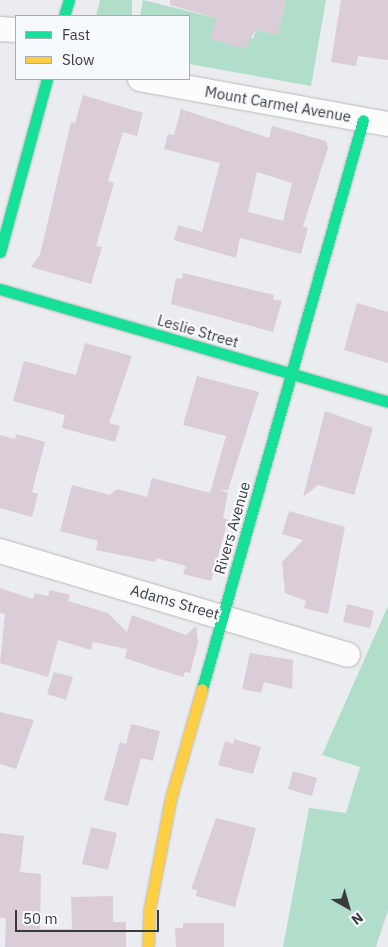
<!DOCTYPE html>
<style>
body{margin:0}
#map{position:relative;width:388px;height:947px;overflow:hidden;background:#eaecef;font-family:"IBM Plex Sans",sans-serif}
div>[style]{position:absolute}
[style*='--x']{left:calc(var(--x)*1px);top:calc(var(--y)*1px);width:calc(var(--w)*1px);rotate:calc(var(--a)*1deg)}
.green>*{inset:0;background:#b1decb}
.building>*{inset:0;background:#dacdd8}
.roads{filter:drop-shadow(0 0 1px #b8babc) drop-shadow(0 0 1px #b8babc)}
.street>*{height:24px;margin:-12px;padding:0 12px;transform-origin:12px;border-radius:12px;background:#fcfcfd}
.fast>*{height:11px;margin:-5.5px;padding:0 5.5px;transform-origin:5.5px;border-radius:5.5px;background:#16e098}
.slow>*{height:11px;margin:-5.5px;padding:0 5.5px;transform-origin:5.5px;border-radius:5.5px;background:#ffcf43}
span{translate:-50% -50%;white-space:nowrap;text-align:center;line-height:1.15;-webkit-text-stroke:4.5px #f6f9fd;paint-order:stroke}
.street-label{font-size:15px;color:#393a3b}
.legend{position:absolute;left:15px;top:15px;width:175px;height:65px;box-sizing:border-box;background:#f6f9fd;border:1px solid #aaadaf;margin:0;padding:6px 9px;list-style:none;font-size:15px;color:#393a3b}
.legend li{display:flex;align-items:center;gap:10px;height:25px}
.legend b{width:25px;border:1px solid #aaadaf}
.north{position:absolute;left:323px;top:882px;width:50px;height:50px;-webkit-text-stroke:4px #f6f9fd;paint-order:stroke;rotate:142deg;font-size:14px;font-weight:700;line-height:20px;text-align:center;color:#393a3b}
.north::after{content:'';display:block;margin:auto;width:18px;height:22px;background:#393a3b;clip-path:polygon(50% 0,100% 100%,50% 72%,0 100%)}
.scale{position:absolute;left:15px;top:910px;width:144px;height:22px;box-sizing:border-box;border:2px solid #393a3b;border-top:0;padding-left:6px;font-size:15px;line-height:18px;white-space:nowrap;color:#393a3b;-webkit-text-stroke:4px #f6f9fd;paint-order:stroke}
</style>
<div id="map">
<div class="green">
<div style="clip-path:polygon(100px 0,132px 0,132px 16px,96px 16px)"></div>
<div style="clip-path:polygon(143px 0,216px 18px,253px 39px,256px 29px,277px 35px,286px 0,326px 0,311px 86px,189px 64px,189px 16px,140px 16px)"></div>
<div style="clip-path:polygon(388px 606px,388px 910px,376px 947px,283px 947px,309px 808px,346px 813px,360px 767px,322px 755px)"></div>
</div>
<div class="building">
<div style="clip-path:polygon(170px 0,286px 0,277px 35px,256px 29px,245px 49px,210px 39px,216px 18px,170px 5px)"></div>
<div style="clip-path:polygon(341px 0,388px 0,388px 60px,358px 56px,356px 66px,331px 62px)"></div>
<div style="clip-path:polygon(83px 95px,143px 113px,137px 136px,123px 132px,108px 181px,114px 183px,96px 246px,102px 247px,91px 284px,31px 267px,40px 255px,71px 122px,75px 123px)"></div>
<div style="clip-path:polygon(evenodd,181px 109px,269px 138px,272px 126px,326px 141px,328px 148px,303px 226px,308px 228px,301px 254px,240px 238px,236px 258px,174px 240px,178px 225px,202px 232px,220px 163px,164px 149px,168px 134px,174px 135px,181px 109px,257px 172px,292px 183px,283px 221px,248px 212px,257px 172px)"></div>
<div style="clip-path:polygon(183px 273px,274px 295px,273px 299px,282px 301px,273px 332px,171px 304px,176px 278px,182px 279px)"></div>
<div style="clip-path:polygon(357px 303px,388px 312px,388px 363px,344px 350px)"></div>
<div style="clip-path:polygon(85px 343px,132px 356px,109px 423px,120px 426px,115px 442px,62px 428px,65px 415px,13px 401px,24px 361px,76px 375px)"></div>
<div style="clip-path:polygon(197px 376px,259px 392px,228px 490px,220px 490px,228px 493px,223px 518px,228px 520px,211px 581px,183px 574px,186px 566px,156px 558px,155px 562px,96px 550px,98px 541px,60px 531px,72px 485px,110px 495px,117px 489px,147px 497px,152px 478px,210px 493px,226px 436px,183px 425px)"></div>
<div style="clip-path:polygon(325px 411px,373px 428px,354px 495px,318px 485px,303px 497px)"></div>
<div style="clip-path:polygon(16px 434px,45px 442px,32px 492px,38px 494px,32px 517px,0 508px,0 435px,15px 439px)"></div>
<div style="clip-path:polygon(289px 511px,345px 527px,328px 614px,304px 608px,306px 601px,285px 593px,282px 562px,303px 540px,282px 534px)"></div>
<div style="clip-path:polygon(0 588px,33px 599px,35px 593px,48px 596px,50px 590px,70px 595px,68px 601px,108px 613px,127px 632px,132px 615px,186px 635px,196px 626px,198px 643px,190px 673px,185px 672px,183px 677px,157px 669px,125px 658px,127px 649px,93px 642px,91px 650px,58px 640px,48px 677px,0 663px,5px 614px,0 613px)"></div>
<div style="clip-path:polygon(347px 604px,374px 611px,370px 628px,343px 622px)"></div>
<div style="clip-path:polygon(250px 653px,293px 660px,292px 689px,264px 682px,261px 693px,242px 689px)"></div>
<div style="clip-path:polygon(54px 672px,73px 677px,66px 700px,47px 694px)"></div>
<div style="clip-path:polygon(0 712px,34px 720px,16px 769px,0 764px)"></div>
<div style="clip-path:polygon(131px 724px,160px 731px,153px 761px,141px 758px,128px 806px,104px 800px,120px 742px,126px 744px)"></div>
<div style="clip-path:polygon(234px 739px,261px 747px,253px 774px,218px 765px,225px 741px,233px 744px)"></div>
<div style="clip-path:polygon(293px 771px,317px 778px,312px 796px,288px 789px)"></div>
<div style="clip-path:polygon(216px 818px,256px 828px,235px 907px,196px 896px,197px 890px,191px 889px)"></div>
<div style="clip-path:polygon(91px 827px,117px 833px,108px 870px,82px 864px)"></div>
<div style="clip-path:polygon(0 833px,24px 836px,20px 872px,41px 874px,40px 929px,72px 929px,71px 897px,113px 896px,113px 922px,126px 922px,126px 947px,5px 947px,6px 918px,0 918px)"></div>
<div style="clip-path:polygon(183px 923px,224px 923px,224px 947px,176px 947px,175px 928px,183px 928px)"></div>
</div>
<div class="roads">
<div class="street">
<div style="--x:0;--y:29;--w:16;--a:4"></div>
<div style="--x:140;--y:79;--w:252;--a:10.3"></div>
<div style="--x:0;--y:551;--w:363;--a:16.6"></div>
</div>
<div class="fast">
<div style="--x:64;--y:16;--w:17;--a:-73"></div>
<div style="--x:0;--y:252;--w:179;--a:-74.8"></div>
<div style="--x:0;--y:289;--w:404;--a:16.2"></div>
<div style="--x:202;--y:689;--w:591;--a:-74.2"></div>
</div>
<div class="slow">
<div style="--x:148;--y:947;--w:36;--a:-88"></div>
<div style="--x:149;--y:911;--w:116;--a:-79.1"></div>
<div style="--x:171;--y:797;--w:112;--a:-74"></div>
</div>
</div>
<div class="street-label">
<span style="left:278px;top:104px;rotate:10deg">Mount Carmel Avenue</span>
<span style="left:198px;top:331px;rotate:16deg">Leslie Street</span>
<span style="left:232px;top:528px;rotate:-74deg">Rivers Avenue</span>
<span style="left:175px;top:602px;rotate:16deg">Adams Street</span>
</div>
<ul class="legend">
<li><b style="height:6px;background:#16e098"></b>Fast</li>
<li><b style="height:6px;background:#ffcf43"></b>Slow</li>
</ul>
<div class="north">N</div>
<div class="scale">50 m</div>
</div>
